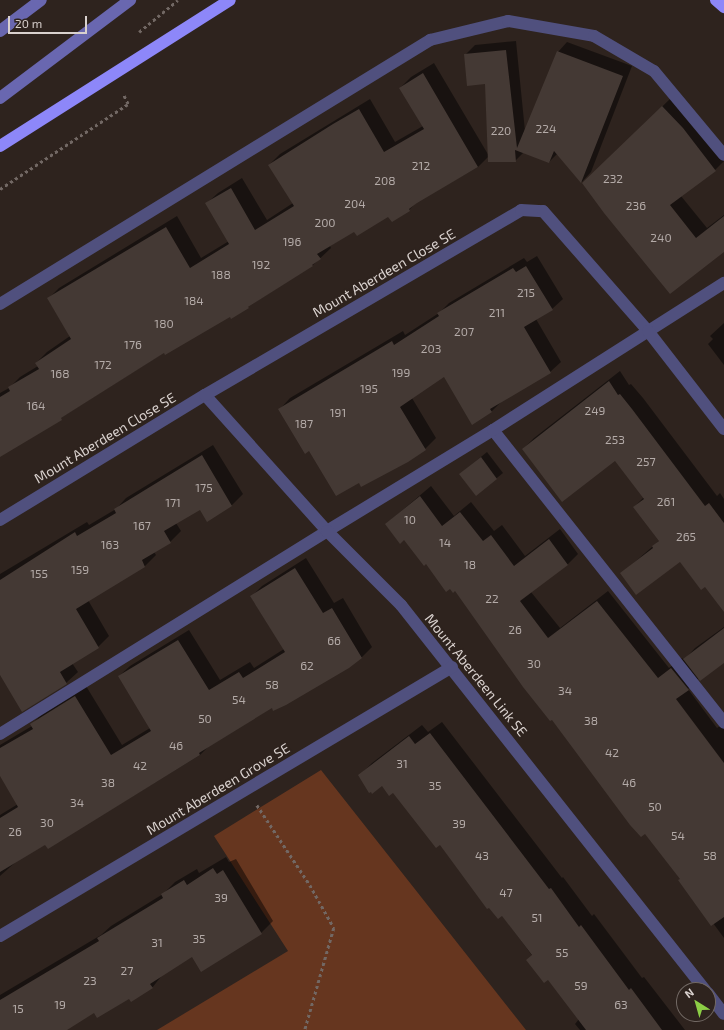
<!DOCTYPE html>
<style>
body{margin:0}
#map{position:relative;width:724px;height:1030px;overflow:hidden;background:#2e231e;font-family:"Exo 2",sans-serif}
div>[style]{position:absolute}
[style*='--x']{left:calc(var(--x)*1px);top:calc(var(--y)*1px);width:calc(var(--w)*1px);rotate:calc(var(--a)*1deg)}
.green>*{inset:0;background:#66361f}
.shadow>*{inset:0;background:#0007}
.building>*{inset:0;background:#443934}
.path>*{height:2.5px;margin-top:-1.25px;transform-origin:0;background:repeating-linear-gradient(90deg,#726864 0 3px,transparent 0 6px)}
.lane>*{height:12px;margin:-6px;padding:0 6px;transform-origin:6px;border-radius:6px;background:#50507e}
.street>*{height:12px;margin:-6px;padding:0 6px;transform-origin:6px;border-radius:6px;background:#50507e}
.secondary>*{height:12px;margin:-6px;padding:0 6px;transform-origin:6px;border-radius:6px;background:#6967b0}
.highway>*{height:12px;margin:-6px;padding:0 6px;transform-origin:6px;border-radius:6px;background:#8d87f9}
span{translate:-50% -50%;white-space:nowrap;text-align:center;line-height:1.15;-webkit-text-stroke:3.5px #2e231e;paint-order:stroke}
.number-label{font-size:12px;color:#b4aba8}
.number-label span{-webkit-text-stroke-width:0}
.street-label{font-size:14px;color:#d9d1ce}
.north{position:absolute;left:676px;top:982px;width:40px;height:40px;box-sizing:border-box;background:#2e231e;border:1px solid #726964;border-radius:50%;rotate:323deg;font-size:11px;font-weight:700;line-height:16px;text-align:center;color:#d9d1ce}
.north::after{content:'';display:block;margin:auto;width:14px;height:18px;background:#8cce45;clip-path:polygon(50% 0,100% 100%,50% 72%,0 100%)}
.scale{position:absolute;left:8px;top:16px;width:79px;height:18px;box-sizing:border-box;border:2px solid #d9d1ce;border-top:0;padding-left:5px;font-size:12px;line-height:14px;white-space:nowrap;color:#d9d1ce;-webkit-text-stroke:3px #2e231e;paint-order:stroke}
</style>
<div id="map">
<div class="green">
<div style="clip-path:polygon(321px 770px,526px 1030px,157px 1030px,288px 951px,214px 836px)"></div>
</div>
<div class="shadow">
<div style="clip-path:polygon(516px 41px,525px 131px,558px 52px,567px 42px,632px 66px,591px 172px,582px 182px,558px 153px,549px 162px,524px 152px,515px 161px,486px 83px,465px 55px,475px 45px)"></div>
<div style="clip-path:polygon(434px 63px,489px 156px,478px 167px,418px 201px,409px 210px,389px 215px,354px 230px,330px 246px,331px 248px,313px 265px,248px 307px,231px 317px,230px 315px,165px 352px,0 456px,0 393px,9px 388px,20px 377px,38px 366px,36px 363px,47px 352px,70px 336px,48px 299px,59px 288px,177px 216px,201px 258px,229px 241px,207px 203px,218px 193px,242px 178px,267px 220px,293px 203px,269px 165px,280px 154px,370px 99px,395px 142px,423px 126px,400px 88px,411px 77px)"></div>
<div style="clip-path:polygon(673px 96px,724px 158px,724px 161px,715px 170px,681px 196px,707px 228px,724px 215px,724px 251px,670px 293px,584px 183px)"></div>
<div style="clip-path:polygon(537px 256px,563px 299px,552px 309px,536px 319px,561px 362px,550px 372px,502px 401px,491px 412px,444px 376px,412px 398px,436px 438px,425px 449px,359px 481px,310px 450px,280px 409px,290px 398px,403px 331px,405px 335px,439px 313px,449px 303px,524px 258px,527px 262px)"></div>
<div style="clip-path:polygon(724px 323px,724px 365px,708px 344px,713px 339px,710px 336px)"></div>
<div style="clip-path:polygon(620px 371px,629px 385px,631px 384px,643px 398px,717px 496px,720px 493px,724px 499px,724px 610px,705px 585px,680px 561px,621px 574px,660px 540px,634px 507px,644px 497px,615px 459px,523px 449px,534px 438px)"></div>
<div style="clip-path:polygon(213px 445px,243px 494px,232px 505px,207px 520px,200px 508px,176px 523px,181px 531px,170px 542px,154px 552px,156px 555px,145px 566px,88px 600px,109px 636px,98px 647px,72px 663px,78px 672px,66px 683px,22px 710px,0 674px,0 574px,87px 522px,89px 525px,116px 509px,126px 498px)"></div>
<div style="clip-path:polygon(487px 452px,503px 473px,476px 495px,460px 474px)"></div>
<div style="clip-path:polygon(431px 486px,454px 516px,471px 502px,494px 531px,502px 525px,525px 556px,560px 529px,578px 554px,568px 564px,531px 592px,560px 628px,608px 591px,669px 668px,682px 658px,684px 660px,695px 648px,724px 627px,724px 662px,699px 678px,688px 689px,717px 728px,724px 723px,724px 938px,646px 832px,455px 590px,426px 563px,404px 539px,386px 524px)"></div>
<div style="clip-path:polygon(306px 558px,334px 603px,343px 598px,372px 647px,362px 657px,272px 707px,209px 746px,200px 755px,48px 848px,46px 844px,18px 860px,0 876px,0 815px,18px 804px,0 774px,0 745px,32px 726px,31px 725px,42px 714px,86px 686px,122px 745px,150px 728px,119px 676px,130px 666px,189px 630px,220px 680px,250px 662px,254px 668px,284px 649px,251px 597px,262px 586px)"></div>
<div style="clip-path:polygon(442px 722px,562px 878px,563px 877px,592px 916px,594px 914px,642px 978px,644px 977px,685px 1030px,580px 1030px,575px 1024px,579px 1019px,502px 915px,489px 907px,440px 844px,393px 791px,360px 775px,372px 763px,422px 725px,428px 732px)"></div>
<div style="clip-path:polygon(226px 857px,229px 862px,236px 859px,273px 921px,261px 933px,193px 956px,163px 974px,152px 988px,94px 1012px,65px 1030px,0 1030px,0 995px,101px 935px,111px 926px,163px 894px,175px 882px,197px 869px,199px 873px)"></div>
</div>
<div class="building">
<div style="clip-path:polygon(506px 50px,517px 148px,557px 51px,623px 76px,581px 183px,554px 151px,549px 163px,515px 150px,516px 162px,488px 162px,485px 84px,467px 86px,464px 54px)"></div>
<div style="clip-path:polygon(423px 73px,478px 167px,417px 203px,409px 209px,410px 211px,392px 222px,388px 217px,357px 236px,354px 232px,317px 254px,321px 259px,312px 265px,313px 266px,248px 307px,249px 308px,231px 319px,230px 317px,165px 355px,164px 353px,61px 418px,62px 420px,0 457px,0 397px,10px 391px,8px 387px,39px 369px,35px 363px,71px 339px,47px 298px,166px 227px,190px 268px,229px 244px,205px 203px,231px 188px,255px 230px,294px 206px,268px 165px,333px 124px,359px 109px,384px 152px,424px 129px,399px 88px)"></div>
<div style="clip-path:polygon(662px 106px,683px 128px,716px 171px,670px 205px,696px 238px,724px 216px,724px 252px,670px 294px,604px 213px,582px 183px)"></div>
<div style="clip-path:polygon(526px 266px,553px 310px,524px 327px,551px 373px,490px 409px,492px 412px,472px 425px,444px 377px,400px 407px,426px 450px,408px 462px,361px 487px,359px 483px,336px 496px,309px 451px,305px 454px,278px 409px,392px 341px,394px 345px,439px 316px,437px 313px,513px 268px,516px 272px)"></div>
<div style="clip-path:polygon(609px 381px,618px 395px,620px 394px,632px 409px,705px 506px,709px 503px,724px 523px,724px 612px,705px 587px,701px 590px,680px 562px,636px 595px,620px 573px,653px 548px,652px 546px,659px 541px,633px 507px,644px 499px,615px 461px,562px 502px,522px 449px)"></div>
<div style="clip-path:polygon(202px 455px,232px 506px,207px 522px,200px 510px,164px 531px,171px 543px,142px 560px,145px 567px,76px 609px,99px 648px,60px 672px,67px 684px,22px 712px,0 675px,0 580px,75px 532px,77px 536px,116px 513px,114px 509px)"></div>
<div style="clip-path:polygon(481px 457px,497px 479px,476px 496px,459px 474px)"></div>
<div style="clip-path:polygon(420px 496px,442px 526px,460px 512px,483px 541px,491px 535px,514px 566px,549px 539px,568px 565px,520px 601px,548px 638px,597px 601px,658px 678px,671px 668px,689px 690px,676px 699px,724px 763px,724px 917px,711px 926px,678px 880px,680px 879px,645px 834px,641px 837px,630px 825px,552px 720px,550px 721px,523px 687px,455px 591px,453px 593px,450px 589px,446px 592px,426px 564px,424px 566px,404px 540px,400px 544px,385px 524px)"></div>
<div style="clip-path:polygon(295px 568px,323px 613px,332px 608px,362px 658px,349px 668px,286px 705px,273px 711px,272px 708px,238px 729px,199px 753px,200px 755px,48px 849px,45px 845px,0 872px,0 818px,18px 807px,0 776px,0 748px,33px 729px,30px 724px,75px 696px,111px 755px,151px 731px,118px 676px,178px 640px,209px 690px,239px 672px,243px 678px,285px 652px,250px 596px)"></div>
<div style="clip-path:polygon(724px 628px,724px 663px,700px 681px,683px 659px)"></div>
<div style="clip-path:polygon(430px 733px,549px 889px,551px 888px,579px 927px,581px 925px,629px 990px,631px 988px,662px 1030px,586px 1030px,548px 980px,544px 983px,526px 960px,532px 955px,502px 916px,498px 919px,489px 908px,487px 909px,440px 845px,436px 848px,393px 793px,389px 796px,382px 786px,372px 794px,371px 792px,369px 793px,358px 775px,409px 736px,415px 744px)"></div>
<div style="clip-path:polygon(213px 868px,217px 874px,223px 870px,262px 934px,201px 972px,192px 957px,150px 984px,153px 988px,131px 1002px,129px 999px,97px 1018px,94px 1013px,67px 1030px,0 1030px,0 1000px,99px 941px,97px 938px,163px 898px,161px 894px,184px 880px,187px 885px)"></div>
</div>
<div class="path">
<div style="--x:139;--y:32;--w:50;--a:-39.4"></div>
<div style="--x:0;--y:189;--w:154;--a:-33.6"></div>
<div style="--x:128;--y:104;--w:11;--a:-117"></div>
<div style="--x:257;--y:805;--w:96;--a:56.5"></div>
<div style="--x:310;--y:885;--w:49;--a:60.8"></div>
<div style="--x:334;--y:928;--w:106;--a:105.9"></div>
</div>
<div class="lane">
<div style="--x:0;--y:304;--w:505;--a:-31.55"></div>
<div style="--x:430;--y:40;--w:80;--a:-13.7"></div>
<div style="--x:508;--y:21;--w:87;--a:9.9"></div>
<div style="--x:594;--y:36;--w:69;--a:30.3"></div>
<div style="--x:654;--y:71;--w:109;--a:50.2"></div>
<div style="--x:493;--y:430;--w:373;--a:51.7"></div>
<div style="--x:0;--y:734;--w:385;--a:-31.8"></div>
<div style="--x:327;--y:531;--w:194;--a:-31.3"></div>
<div style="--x:493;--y:430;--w:274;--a:-32.5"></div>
</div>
<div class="street">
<div style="--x:205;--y:395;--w:183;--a:48.1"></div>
<div style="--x:327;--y:531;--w:105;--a:45"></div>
<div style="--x:401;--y:605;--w:491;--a:51.7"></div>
<div style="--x:0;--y:520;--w:240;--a:-31.4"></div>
<div style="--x:205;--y:395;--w:366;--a:-30.3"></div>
<div style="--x:521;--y:210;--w:22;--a:3"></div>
<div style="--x:543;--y:211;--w:159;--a:48.8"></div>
<div style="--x:648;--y:331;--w:124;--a:52.2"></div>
<div style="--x:0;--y:936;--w:526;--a:-30.76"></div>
<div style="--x:708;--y:993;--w:26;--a:53"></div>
</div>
<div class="secondary">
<div style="--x:0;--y:31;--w:51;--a:-37.1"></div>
<div style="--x:0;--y:98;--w:163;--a:-37"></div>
</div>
<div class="highway">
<div style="--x:716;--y:0;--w:11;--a:41"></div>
<div style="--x:0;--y:146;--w:272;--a:-32.4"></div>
</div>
<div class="number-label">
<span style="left:546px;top:129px">224</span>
<span style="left:501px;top:131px">220</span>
<span style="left:421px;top:166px">212</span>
<span style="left:613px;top:179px">232</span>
<span style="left:385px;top:181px">208</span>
<span style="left:355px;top:204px">204</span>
<span style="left:636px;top:206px">236</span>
<span style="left:325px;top:223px">200</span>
<span style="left:661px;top:238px">240</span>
<span style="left:292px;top:242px">196</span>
<span style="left:261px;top:265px">192</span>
<span style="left:221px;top:275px">188</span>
<span style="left:526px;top:293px">215</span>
<span style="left:194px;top:301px">184</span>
<span style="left:497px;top:313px">211</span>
<span style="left:164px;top:324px">180</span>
<span style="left:464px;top:332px">207</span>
<span style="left:133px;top:345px">176</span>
<span style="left:431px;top:349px">203</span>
<span style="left:103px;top:365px">172</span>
<span style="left:401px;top:373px">199</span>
<span style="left:60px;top:374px">168</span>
<span style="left:369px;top:389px">195</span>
<span style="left:36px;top:406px">164</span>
<span style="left:595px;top:411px">249</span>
<span style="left:338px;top:413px">191</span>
<span style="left:304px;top:424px">187</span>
<span style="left:615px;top:440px">253</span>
<span style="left:646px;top:462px">257</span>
<span style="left:204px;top:488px">175</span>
<span style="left:666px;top:502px">261</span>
<span style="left:173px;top:503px">171</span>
<span style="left:410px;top:520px">10</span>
<span style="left:142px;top:526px">167</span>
<span style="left:686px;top:537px">265</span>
<span style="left:445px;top:543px">14</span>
<span style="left:110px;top:545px">163</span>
<span style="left:470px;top:565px">18</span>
<span style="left:80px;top:570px">159</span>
<span style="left:39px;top:574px">155</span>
<span style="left:492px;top:599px">22</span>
<span style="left:515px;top:630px">26</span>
<span style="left:334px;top:641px">66</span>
<span style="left:534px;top:664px">30</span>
<span style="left:307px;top:666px">62</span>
<span style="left:272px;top:685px">58</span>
<span style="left:565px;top:691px">34</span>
<span style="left:239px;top:700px">54</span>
<span style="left:205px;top:719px">50</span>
<span style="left:591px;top:721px">38</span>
<span style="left:176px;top:746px">46</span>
<span style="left:612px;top:753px">42</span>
<span style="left:402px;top:764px">31</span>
<span style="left:140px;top:766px">42</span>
<span style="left:108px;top:783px">38</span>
<span style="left:629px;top:783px">46</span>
<span style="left:435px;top:786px">35</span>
<span style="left:77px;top:803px">34</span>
<span style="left:655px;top:807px">50</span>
<span style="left:47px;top:823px">30</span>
<span style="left:459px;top:824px">39</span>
<span style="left:15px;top:832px">26</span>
<span style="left:678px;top:836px">54</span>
<span style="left:482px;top:856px">43</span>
<span style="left:710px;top:856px">58</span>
<span style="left:506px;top:893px">47</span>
<span style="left:221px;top:898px">39</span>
<span style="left:537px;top:918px">51</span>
<span style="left:199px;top:939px">35</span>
<span style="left:157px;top:943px">31</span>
<span style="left:562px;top:953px">55</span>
<span style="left:127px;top:971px">27</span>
<span style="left:90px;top:981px">23</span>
<span style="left:581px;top:986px">59</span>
<span style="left:60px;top:1005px">19</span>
<span style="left:621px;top:1005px">63</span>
<span style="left:18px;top:1009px">15</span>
</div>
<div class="street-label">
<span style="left:384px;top:273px;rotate:-30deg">Mount Aberdeen Close SE</span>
<span style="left:105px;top:438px;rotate:-31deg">Mount Aberdeen Close SE</span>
<span style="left:476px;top:675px;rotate:51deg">Mount Aberdeen Link SE</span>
<span style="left:218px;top:789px;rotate:-31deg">Mount Aberdeen Grove SE</span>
</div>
<div class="north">N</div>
<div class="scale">20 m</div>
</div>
